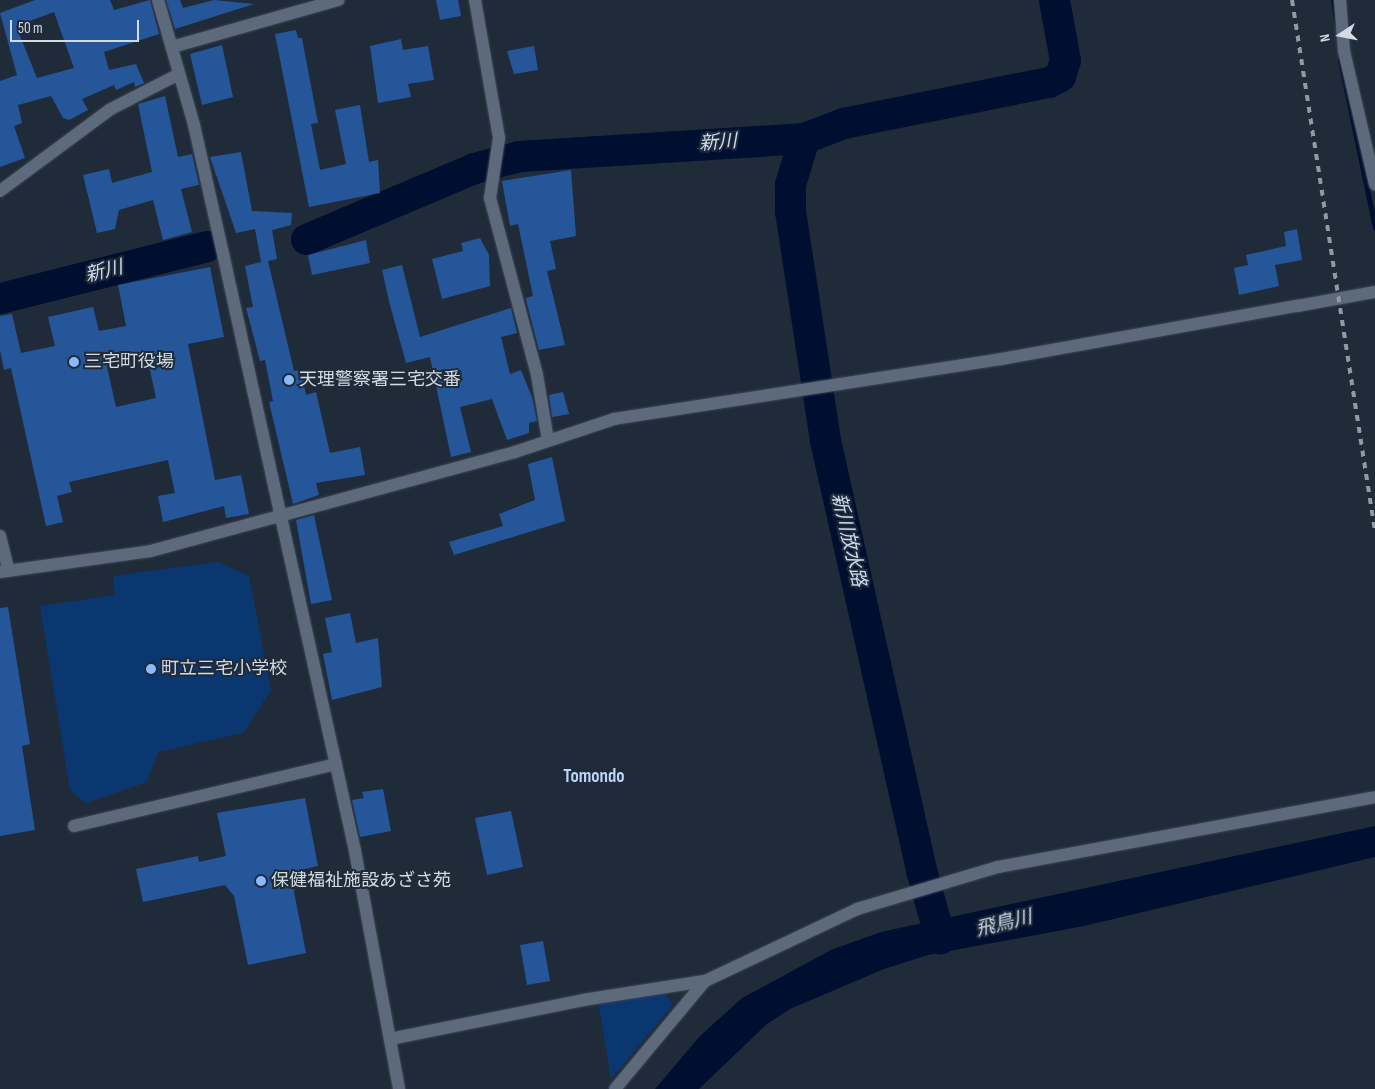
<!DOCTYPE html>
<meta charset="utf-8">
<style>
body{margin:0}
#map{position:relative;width:1375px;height:1089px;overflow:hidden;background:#202b3a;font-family:"Sofia Sans Condensed","Noto Sans JP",sans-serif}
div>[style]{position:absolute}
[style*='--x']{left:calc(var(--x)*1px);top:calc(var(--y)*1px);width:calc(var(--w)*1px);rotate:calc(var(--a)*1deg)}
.green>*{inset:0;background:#0b3771}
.water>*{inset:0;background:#000e30}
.stream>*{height:5px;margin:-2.5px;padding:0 2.5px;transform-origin:2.5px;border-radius:2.5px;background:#000e30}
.river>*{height:31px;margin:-15.5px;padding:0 15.5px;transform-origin:15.5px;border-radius:15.5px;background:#000e30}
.building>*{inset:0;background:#25569a}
.roads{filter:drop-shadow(0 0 1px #3e4754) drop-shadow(0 0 1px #3e4754)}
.street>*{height:12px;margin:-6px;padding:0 6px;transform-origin:6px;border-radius:6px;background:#5d6a7c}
.secondary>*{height:12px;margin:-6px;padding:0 6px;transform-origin:6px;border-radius:6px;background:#5d6a7c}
.rail>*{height:4px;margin-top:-2px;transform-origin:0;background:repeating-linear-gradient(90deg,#9199a5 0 6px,transparent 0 12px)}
.dots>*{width:14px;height:14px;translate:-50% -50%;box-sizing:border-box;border:2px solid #202b3a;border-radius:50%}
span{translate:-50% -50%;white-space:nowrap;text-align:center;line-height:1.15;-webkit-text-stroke:4px #202b3a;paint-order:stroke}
.poi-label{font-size:18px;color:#d3dae4}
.left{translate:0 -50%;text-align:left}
.water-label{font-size:19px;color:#cedbef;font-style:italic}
.neighbourhood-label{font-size:19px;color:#bad4fa;font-weight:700}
.north{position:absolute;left:1315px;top:10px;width:50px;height:50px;-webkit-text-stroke:4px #202b3a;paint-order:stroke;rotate:259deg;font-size:14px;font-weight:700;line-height:20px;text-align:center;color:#d3dae4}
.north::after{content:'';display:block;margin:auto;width:18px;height:22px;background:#d3dae4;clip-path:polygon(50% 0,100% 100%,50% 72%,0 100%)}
.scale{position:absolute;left:10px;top:20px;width:129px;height:22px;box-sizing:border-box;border:2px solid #d3dae4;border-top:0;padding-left:6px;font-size:15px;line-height:18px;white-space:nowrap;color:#d3dae4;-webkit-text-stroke:4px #202b3a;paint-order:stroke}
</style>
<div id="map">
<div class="green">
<div style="clip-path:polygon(218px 562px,249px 576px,271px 690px,243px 733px,158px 752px,147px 782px,86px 803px,70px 790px,40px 606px,115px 595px,113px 576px)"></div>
<div style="clip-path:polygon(665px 993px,673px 1005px,611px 1079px,599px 1005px)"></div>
</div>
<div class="water">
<div style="clip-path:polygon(1375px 826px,1375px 857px,1084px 926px,928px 955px,884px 969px,790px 1009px,767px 1024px,699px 1089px,655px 1089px,699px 1037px,742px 998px,831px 950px,881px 932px)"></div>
</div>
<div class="stream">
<div style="--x:1333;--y:0;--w:22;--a:82"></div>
<div style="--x:1340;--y:60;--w:171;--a:78.2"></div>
</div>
<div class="river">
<div style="--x:804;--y:138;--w:48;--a:106.9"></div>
<div style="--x:790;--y:184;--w:27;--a:90"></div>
<div style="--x:790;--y:211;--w:232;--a:81.3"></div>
<div style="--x:825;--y:440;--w:441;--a:77.4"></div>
<div style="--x:921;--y:870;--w:71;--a:74.4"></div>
<div style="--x:306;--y:239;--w:182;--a:-22.9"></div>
<div style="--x:474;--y:168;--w:47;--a:-14.9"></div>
<div style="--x:519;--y:156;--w:286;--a:-3.6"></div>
<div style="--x:804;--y:138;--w:42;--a:-21"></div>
<div style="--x:843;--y:123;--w:210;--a:-11.3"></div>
<div style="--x:1049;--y:82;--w:13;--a:-29"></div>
<div style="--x:1060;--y:76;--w:17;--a:-73"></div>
<div style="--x:1065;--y:60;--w:61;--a:-100.4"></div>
<div style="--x:0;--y:298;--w:213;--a:-14.1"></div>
</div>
<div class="building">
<div style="clip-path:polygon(evenodd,35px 0,110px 0,114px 10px,150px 0,159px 34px,104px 52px,109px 70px,136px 64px,144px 83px,135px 87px,134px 82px,116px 90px,114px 85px,82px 99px,88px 110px,69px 120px,63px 118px,51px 96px,18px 105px,22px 123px,14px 126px,25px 158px,0 167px,0 81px,17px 75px,0 13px,35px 0,54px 12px,74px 68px,37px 78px,16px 26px,54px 12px)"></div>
<div style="clip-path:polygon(166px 0,180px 0,183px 8px,214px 0,254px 4px,175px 29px)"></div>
<div style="clip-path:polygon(436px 0,458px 0,461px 16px,440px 20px)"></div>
<div style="clip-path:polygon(296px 30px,298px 38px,302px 38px,318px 123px,311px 124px,320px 170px,346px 164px,335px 110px,360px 105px,369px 162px,378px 160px,380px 193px,309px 207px,275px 34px)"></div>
<div style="clip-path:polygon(401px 39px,403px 50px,428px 46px,434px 80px,408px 84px,411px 97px,378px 103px,370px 46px)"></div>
<div style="clip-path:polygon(222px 45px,233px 97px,202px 105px,190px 54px)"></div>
<div style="clip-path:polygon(534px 46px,538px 70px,514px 74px,507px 51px)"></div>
<div style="clip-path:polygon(165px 96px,178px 157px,192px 154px,199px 185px,181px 189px,192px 232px,163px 240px,153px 200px,119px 210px,115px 229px,97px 233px,83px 175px,109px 169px,112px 183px,152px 172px,138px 104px)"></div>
<div style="clip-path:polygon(241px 152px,252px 211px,292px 213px,291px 225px,272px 230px,277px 259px,268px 261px,294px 371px,301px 370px,306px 395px,316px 392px,330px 453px,360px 447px,365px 475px,316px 483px,319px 495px,293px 504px,269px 402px,273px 401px,265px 360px,260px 361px,246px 308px,253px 307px,245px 266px,261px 262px,255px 229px,236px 233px,210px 157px)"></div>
<div style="clip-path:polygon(571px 170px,576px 236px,550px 241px,556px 269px,547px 271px,565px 345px,539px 350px,527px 304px,526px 298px,533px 296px,518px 224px,510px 226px,502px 181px)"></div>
<div style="clip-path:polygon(1297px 229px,1302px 260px,1275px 265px,1279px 286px,1239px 295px,1234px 268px,1248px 265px,1246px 255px,1286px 246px,1284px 232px)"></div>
<div style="clip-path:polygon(480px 238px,489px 255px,490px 286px,442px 299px,432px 259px,463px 251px,461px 243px)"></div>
<div style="clip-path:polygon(366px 240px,370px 263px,312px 275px,308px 255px)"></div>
<div style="clip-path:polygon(402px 265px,420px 337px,511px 308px,517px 333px,501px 337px,510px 374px,521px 370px,532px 397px,537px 421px,529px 423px,529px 433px,507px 440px,492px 399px,460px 407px,471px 452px,451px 457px,430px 357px,406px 363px,390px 305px,382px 270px)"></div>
<div style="clip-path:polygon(evenodd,210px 267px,224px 337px,188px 344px,215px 480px,241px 475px,249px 514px,226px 518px,224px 506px,163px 522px,158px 496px,175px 493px,168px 460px,69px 482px,72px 492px,57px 496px,63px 522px,46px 526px,11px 368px,4px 370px,0 350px,0 316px,12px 314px,21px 353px,55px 346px,48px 317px,93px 307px,99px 331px,126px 326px,118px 285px,210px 267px,146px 352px,156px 398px,116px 407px,105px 358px,146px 352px)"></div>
<div style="clip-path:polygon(563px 392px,569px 414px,552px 417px,549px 395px)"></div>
<div style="clip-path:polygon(552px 457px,565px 521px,454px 555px,449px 542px,503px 526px,499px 514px,535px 500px,528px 464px)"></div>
<div style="clip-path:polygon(314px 515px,332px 600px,311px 604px,296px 520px)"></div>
<div style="clip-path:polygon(8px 607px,30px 744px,22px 746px,35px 830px,0 836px,0 608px)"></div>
<div style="clip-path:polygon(350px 613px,356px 643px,378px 638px,382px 687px,332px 700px,323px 654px,332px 652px,325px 618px)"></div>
<div style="clip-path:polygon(383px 789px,391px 831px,360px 837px,352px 800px,364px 798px,362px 792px)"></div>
<div style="clip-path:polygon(305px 798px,318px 866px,301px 870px,294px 892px,306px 953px,248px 965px,234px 896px,225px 885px,143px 902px,136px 869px,198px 856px,199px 862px,226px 856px,217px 813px)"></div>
<div style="clip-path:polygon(511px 811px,523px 867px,487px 875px,475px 818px)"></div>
<div style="clip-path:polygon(543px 941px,550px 981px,527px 985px,520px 945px)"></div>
</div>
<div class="roads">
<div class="street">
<div style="--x:158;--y:0;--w:130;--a:73.9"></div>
<div style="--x:194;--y:125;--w:136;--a:77.3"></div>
<div style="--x:475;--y:0;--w:140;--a:80.1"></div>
<div style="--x:499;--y:138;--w:61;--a:98.5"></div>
<div style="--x:490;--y:198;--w:183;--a:75.1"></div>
<div style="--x:537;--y:375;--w:66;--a:80.4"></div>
<div style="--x:1340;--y:0;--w:51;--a:85.5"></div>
<div style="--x:1344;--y:51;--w:137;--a:76.9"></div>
<div style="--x:172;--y:47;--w:173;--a:-15.8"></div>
<div style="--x:0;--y:191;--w:138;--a:-36.5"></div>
<div style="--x:111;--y:109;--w:76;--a:-27.2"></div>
<div style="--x:1297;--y:306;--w:79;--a:-10.2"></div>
<div style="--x:281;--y:517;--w:342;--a:77.5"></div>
<div style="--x:355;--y:851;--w:242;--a:79.5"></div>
<div style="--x:0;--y:536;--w:36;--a:76"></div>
<div style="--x:74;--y:826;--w:269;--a:-13.3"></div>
<div style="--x:390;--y:1039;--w:197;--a:-11.4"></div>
<div style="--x:583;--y:1000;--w:123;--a:-8.9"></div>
<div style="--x:615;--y:1089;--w:141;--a:-50.2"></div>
<div style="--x:705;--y:981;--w:168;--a:-25.3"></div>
<div style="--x:857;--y:909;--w:147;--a:-16.6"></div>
<div style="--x:998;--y:867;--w:383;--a:-10.5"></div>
</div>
<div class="secondary">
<div style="--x:224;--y:258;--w:265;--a:77.6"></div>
<div style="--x:0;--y:572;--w:152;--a:-7.9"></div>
<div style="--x:151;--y:551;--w:377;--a:-15.2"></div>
<div style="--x:515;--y:452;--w:104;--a:-18.4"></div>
<div style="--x:614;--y:419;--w:392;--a:-8.8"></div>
<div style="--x:1001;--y:359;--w:301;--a:-10.2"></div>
</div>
</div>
<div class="rail">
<div style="--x:1292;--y:0;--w:537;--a:81.12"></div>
</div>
<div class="dots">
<div style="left:74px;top:362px;background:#8bb9fc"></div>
<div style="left:289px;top:380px;background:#8bb9fc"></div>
<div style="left:151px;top:669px;background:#8bb9fc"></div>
<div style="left:261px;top:881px;background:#8bb9fc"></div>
</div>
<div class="poi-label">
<span class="left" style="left:84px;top:362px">三宅町役場</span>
<span class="left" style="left:299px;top:380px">天理警察署三宅交番</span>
<span class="left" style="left:161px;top:669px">町立三宅小学校</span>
<span class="left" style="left:271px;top:881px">保健福祉施設あざさ苑</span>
</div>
<div class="water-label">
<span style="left:718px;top:143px;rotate:-4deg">新川</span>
<span style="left:104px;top:272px;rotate:-14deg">新川</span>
<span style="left:848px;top:540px;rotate:77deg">新川放水路</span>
<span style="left:1004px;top:924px;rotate:-14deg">飛鳥川</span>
</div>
<div class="neighbourhood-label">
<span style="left:594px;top:777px">Tomondo</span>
</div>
<div class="north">N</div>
<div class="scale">50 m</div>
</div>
